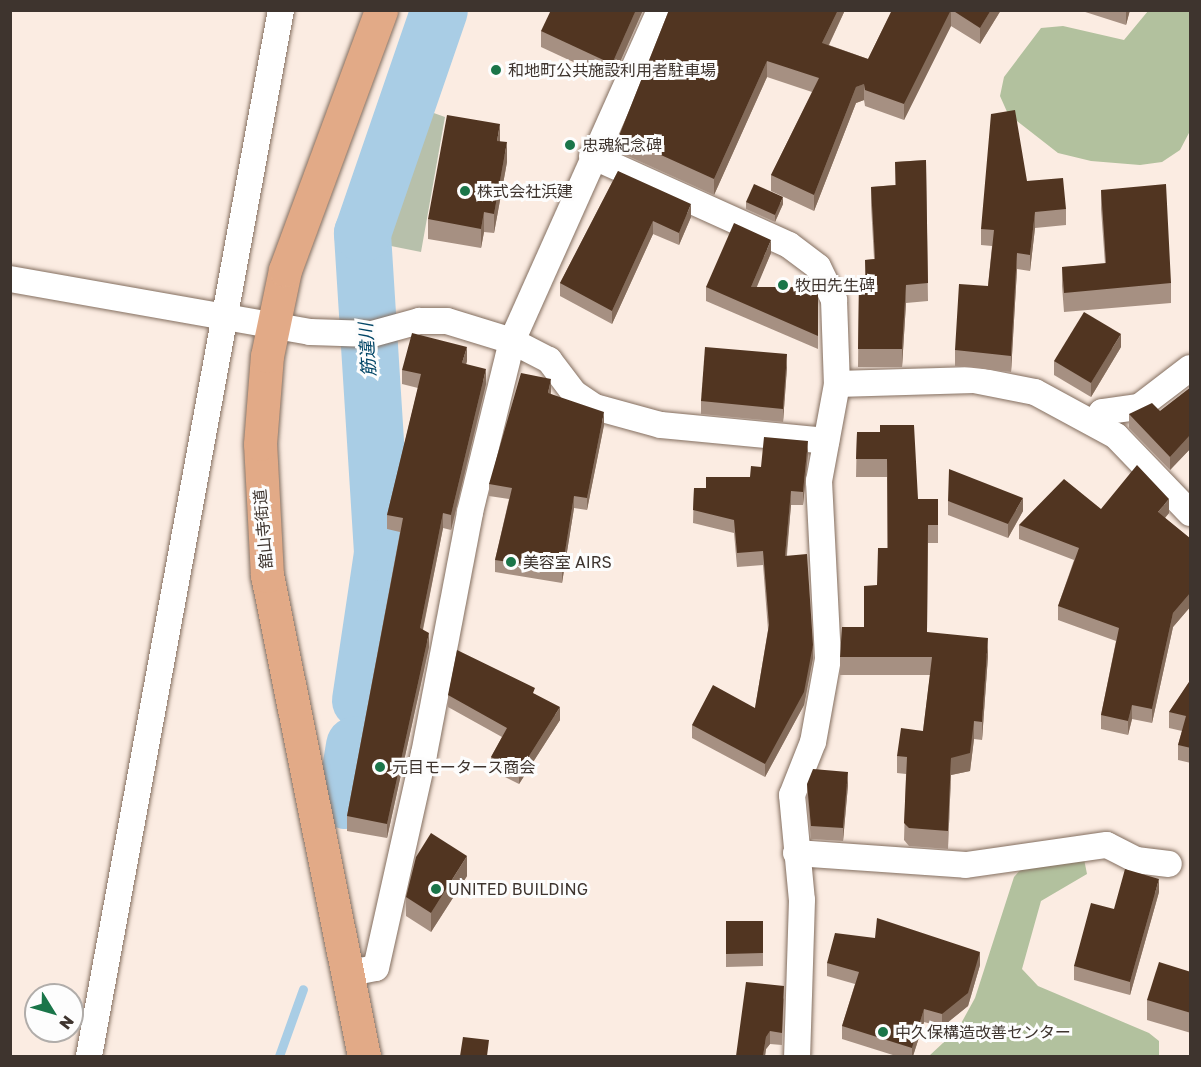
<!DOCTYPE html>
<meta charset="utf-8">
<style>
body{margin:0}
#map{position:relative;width:1201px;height:1067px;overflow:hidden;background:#fbece2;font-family:"Golos Text","Noto Sans JP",sans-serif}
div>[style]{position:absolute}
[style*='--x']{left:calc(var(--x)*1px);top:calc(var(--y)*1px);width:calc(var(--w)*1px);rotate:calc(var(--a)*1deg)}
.green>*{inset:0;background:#b7c0ab}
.forest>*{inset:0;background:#b2c19e}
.stream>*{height:9px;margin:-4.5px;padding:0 4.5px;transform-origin:4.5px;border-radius:4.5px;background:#a9cde5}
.river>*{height:57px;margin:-28.5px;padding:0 28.5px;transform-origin:28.5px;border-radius:28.5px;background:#a9cde5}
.roads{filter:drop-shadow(0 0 2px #836e5f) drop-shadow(0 0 2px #836e5f)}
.street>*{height:26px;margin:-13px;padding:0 13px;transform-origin:13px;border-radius:13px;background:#fff}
.primary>*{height:33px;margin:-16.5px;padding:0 16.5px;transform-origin:16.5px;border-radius:16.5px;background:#e2aa87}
.wall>*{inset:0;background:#a69082}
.shaded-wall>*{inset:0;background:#846c5b}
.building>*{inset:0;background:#513521}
.dots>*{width:16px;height:16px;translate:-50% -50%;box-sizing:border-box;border:3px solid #fdfdfd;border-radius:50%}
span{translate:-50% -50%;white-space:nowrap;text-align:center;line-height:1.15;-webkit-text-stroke:6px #fdfdfd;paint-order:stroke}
.poi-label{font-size:16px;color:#3e342e}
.left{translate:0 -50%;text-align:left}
.street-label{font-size:16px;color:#3e342e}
.water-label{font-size:18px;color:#014566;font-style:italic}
.frame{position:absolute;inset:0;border:12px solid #3e342e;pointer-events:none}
.north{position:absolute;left:24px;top:983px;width:60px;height:60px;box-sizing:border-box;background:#fdfdfd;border:2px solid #b1adaa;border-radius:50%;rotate:127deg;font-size:16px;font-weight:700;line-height:24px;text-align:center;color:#3e342e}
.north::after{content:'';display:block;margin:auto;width:21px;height:27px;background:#1a7549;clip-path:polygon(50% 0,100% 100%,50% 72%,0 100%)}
</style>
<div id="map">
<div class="green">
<div style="clip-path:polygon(414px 106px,445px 117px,421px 252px,391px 246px,374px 326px,370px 251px,374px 217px)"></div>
</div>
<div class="forest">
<div style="clip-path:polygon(1148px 11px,1190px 11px,1190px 131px,1180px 150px,1162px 162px,1140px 165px,1091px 161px,1058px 153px,1008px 114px,1000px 96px,1004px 77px,1041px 28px,1063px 26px,1124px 40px)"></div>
<div style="clip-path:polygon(1084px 859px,1087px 874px,1041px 901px,1022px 969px,1038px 986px,1149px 1033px,1159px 1041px,1159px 1056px,929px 1056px,958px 1029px,975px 998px,1014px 877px,1021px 869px)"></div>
</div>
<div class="stream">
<div style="--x:279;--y:1056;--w:71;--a:-70.3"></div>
</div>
<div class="river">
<div style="--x:360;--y:700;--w:150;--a:-81.5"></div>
<div style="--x:382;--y:552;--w:320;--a:-93.6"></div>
<div style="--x:362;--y:233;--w:236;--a:-71"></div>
<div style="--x:345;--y:800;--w:56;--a:-80.7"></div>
</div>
<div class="roads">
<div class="street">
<div style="--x:592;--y:156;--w:216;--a:24.3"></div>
<div style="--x:789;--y:245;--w:36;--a:37"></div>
<div style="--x:818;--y:267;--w:37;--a:64"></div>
<div style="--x:834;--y:300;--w:84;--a:88"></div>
<div style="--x:837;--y:384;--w:99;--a:100.5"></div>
<div style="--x:819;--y:481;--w:178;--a:87.1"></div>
<div style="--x:828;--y:659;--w:84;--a:100.2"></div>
<div style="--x:813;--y:742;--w:57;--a:111.6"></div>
<div style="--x:792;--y:795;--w:105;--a:84.6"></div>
<div style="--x:802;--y:900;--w:156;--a:91.8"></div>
<div style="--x:10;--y:279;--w:305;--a:10"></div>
<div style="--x:310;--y:332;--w:62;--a:1.8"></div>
<div style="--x:372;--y:334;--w:49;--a:-15.5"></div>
<div style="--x:419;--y:321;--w:28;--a:0"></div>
<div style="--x:447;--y:321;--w:68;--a:17.1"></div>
<div style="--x:512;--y:341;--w:42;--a:27.2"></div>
<div style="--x:549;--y:360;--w:41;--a:52.9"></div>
<div style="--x:574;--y:393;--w:25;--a:34"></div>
<div style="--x:595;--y:407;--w:68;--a:15.3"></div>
<div style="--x:661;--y:425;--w:166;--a:5.5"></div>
<div style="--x:837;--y:384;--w:137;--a:-1.7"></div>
<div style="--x:974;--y:380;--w:62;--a:11.1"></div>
<div style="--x:1035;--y:392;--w:92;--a:28.5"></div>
<div style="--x:1116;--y:436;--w:107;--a:46.1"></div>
<div style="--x:1095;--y:421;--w:11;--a:-52"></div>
<div style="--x:1102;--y:412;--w:37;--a:-8"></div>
<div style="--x:1139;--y:407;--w:64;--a:-37.4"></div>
<div style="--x:796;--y:853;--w:170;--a:4"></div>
<div style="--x:966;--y:865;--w:142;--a:-8.1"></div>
<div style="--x:1107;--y:845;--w:33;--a:27"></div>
<div style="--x:1136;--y:860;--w:33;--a:7"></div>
<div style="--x:350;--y:973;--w:26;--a:-11"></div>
<div style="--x:376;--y:968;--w:219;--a:-77.4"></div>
<div style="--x:424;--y:754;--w:246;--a:-79.2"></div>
<div style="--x:470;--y:512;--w:176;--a:-76.2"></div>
<div style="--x:512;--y:341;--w:363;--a:-65.9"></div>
<div style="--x:89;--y:1056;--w:1063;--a:-79.6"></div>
</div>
<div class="primary">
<div style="--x:364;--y:1056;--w:490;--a:-101.4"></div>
<div style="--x:267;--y:576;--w:132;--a:-93"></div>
<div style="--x:260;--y:444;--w:88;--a:-85.5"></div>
<div style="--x:267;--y:356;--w:88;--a:-78.2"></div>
<div style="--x:285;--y:270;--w:277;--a:-69.7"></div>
</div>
</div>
<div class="wall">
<div style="clip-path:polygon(643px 10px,612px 80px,541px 47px,541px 31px)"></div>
<div style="clip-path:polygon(669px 10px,845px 10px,829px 45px,868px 59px,892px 10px,1001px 10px,980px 44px,951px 26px,904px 120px,865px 106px,864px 100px,856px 103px,814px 211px,771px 191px,771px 175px,812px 92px,767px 77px,714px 195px,619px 152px,619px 136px)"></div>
<div style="clip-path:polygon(1079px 10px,1130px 10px,1126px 25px)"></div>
<div style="clip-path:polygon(500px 141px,507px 162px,494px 233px,484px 232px,481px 248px,428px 239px,428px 219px)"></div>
<div style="clip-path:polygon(926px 160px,928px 301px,906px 303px,902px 367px,858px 367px,859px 283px,865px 283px,865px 260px,874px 259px,871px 205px,871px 187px,895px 185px,895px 162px)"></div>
<div style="clip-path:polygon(618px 171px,691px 217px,679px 245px,653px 234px,612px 324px,560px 296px,560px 283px)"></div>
<div style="clip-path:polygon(1027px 181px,1066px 209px,1066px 225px,1035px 228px,1030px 271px,1017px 269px,1011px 372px,955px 366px,955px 350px,988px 286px,992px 246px,981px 245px,981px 229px)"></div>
<div style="clip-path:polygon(1101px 190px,1171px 283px,1171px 303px,1064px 312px,1062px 286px,1062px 267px,1105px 264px,1101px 209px)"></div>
<div style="clip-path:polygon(746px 202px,783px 204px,775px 222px,746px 209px)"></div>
<div style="clip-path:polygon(771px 253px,756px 287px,818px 287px,818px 349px,706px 301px,706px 287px)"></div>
<div style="clip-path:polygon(1121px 347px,1091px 397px,1054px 375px,1054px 361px)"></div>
<div style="clip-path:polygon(467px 361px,466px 364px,486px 384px,451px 530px,443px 528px,423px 630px,429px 647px,387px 838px,347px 831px,347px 816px,400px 532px,387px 529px,387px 515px,418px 388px,402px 384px,402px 370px)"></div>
<div style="clip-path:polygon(787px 367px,783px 422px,701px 414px,701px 401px)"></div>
<div style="clip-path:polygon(1191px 387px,1191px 448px,1170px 470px,1129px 428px,1129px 414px,1160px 411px)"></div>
<div style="clip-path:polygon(551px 392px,551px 394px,604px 425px,587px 510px,574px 508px,562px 583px,495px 572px,495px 560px,509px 499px,489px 496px,489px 484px)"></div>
<div style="clip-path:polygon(857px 432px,880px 432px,918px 499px,938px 499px,938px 543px,928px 543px,927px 632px,988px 656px,982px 740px,974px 739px,970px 771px,951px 775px,948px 849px,909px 846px,904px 840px,906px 774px,897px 773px,897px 756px,923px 731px,930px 675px,840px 675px,840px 657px,864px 627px,877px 585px,887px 548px,887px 477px,856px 477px)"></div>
<div style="clip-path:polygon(808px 454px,803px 505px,791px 505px,787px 555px,813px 658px,804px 705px,765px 777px,692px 738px,692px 725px,755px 708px,768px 630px,763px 565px,737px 567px,734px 533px,693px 523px,694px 488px,706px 488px,750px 477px,761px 467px)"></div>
<div style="clip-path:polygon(948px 501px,1023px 511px,1008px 538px,948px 515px)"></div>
<div style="clip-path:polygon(1101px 509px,1169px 513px,1165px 518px,1191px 539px,1191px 606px,1173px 627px,1152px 723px,1132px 719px,1128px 735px,1101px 729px,1101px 715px,1116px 641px,1058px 620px,1058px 606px,1074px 560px,1019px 539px,1019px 525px)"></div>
<div style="clip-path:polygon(1191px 679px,1191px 763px,1178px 760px,1178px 745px,1182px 731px,1169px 728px,1169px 712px)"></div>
<div style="clip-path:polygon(535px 694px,560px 720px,519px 784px,491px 770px,491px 757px,502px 737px,448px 707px,448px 695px)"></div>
<div style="clip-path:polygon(807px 784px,848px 785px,843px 841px,811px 839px,807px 797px)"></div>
<div style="clip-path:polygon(467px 876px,431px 932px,406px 916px,406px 897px)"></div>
<div style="clip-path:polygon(1159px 892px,1130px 995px,1074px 980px,1074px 966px,1114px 909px)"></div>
<div style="clip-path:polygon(726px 921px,763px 921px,763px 966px,726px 967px)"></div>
<div style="clip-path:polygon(827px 963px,980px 965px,968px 1006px,942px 1027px,924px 1022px,913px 1056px,896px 1056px,842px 1039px,842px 1026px,855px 984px,827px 976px)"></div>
<div style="clip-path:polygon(1191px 972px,1191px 1033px,1147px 1020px,1147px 1000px)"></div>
<div style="clip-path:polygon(784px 998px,782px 1045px,770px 1044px,766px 1049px,765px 1056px,736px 1056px)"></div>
</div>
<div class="shaded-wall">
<div style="clip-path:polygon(636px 10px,643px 10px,612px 80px,612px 64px)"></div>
<div style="clip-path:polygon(838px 10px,845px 10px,822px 59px,822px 43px)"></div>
<div style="clip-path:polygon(951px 10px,951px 26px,904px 120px,904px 104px)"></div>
<div style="clip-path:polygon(991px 10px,1001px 10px,980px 44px,980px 28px)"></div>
<div style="clip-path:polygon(1126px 10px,1130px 10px,1126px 25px)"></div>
<div style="clip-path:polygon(767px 61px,767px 77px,714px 195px,714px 179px)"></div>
<div style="clip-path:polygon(864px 84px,864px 100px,856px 103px,814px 211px,814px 195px,856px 87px)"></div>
<div style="clip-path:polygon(500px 124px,500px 144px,497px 141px)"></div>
<div style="clip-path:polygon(507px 142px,507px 162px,494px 233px,494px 214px)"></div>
<div style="clip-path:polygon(783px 197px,783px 204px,775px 222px,775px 215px)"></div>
<div style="clip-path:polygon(691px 204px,691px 217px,679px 245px,679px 233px)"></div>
<div style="clip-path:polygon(484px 212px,484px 232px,481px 248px,481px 229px)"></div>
<div style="clip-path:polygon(1035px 212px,1035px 228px,1030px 271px,1030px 255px)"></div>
<div style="clip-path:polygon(653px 221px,653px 234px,612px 324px,612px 311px)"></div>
<div style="clip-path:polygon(771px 240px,771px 253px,751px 301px,751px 287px)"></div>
<div style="clip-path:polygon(1017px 253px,1017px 269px,1011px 372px,1011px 356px)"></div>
<div style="clip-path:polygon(906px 285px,906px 303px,902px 367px,902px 349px)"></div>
<div style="clip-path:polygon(1121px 334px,1121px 347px,1091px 397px,1091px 383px)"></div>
<div style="clip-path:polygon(467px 347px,467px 361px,462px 378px,462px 363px)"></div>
<div style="clip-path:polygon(787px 354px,787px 367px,783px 422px,783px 409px)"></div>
<div style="clip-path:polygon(486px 369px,486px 384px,451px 530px,451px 515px)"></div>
<div style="clip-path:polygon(551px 379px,551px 392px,548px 406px,548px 393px)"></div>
<div style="clip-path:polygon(604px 412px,604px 425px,587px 510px,587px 498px)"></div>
<div style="clip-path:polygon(1191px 434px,1191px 448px,1170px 470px,1170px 457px)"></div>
<div style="clip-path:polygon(808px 441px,808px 454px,803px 505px,803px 492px)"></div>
<div style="clip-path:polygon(791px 491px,791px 505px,785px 569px,785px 556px)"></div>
<div style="clip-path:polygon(574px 496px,574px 508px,562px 583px,562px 570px)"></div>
<div style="clip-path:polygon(1023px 498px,1023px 511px,1008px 538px,1008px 524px)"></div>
<div style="clip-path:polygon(1169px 499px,1169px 513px,1158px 526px,1158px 512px)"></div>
<div style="clip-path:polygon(443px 513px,443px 528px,420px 643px,420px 628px)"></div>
<div style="clip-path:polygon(1191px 592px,1191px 606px,1173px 627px,1152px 723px,1152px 709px,1173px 613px)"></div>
<div style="clip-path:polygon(429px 633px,429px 647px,387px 838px,387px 824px)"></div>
<div style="clip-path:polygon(988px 638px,988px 656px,982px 740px,982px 722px)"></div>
<div style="clip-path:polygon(813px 645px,813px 658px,804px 705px,765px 777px,765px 764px)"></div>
<div style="clip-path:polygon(1132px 705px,1132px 719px,1128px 735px,1128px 721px)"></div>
<div style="clip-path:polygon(560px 707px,560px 720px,519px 784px,519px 772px)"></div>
<div style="clip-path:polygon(974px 721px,974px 739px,970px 771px,951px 775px,948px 849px,951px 758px)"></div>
<div style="clip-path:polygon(848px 772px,848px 785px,843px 841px,843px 828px)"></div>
<div style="clip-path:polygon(467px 856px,467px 876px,431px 932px,431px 913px)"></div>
<div style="clip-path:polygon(1159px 879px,1159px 892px,1130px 995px,1130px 982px)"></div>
<div style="clip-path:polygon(980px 952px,980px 965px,968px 1006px,942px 1027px,942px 1014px)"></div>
<div style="clip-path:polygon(924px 1009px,924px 1022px,913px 1056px,912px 1056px,912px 1048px)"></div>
<div style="clip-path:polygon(770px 1031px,770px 1044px,766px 1049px,765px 1056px,763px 1056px,766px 1037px)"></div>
</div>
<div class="building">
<div style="clip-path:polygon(551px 10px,636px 10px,612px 64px,541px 31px)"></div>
<div style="clip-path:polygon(669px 10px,838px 10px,822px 43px,868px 59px,892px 10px,951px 10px,904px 104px,865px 90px,864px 84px,856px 87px,814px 195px,771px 175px,819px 78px,767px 61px,714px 179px,619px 136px)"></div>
<div style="clip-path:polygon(952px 10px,991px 10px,980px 28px)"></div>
<div style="clip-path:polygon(1015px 110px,1027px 181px,1063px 178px,1066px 209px,1035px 212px,1030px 255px,1017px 253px,1011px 356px,955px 350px,959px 284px,988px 286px,994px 230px,981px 229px,991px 114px)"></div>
<div style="clip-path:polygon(447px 115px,500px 124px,497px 141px,507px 142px,494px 214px,484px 212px,481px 229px,428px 219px)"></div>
<div style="clip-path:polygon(926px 160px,928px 283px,906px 285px,902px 349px,858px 349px,859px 283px,866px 283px,865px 260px,875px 259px,871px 187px,896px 185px,895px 162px)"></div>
<div style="clip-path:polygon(618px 171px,691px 204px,679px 233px,653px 221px,612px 311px,560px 283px)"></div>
<div style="clip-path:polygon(754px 184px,783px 197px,775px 215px,746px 202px)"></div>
<div style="clip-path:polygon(1166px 184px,1171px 283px,1064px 293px,1062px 267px,1106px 263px,1101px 190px)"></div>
<div style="clip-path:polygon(734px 223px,771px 240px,751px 287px,818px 287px,818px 336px,706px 287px)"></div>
<div style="clip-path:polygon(1084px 312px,1121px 334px,1091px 383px,1054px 361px)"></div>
<div style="clip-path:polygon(412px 333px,467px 347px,462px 363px,486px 369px,451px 515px,443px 513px,420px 628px,429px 633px,387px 824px,347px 816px,403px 518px,387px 515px,421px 374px,402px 370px)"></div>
<div style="clip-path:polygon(705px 347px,787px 354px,783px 409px,701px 401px)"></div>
<div style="clip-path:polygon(521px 373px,551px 379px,548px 393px,604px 412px,587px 498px,574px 496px,562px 570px,495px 560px,512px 488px,489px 484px)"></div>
<div style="clip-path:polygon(1191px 387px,1191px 434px,1170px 457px,1129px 414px,1152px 403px,1160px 411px)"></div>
<div style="clip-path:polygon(880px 425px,914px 425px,918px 499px,938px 499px,938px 525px,928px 525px,927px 632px,988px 638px,982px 722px,974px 721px,970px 753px,951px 758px,948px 831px,909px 828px,904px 823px,907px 757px,897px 756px,901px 728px,923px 731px,932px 657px,840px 657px,842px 627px,864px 627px,864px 586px,877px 585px,878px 548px,888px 548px,887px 459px,856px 459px,857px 432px,880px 432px)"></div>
<div style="clip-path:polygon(764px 437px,808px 441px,803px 492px,791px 491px,785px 556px,807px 554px,813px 645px,804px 692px,765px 764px,692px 725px,713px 685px,755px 708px,769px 625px,763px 551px,737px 553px,734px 520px,693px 510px,694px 488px,706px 488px,706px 477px,750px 477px,751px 466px,761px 467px)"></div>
<div style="clip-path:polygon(1137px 465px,1169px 499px,1158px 512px,1191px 539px,1191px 592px,1173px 613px,1152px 709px,1132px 705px,1128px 721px,1101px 715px,1119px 628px,1058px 606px,1079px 548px,1019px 525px,1064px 479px,1101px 509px)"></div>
<div style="clip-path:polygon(949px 469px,1023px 498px,1008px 524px,948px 501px)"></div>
<div style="clip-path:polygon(457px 650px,535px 688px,533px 693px,560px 707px,519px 772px,491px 757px,507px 728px,448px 695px)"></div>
<div style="clip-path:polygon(1191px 679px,1191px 748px,1178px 745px,1186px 716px,1169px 712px)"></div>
<div style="clip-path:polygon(813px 769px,848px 772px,843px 828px,811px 826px,807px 784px)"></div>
<div style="clip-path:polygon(431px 833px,467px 856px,431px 913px,406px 897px,416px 857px)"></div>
<div style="clip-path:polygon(1125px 869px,1159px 879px,1130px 982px,1074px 966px,1091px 903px,1114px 909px)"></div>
<div style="clip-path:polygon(877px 918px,980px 952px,968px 993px,942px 1014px,924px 1009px,912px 1048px,842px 1026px,859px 972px,827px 963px,835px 933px,875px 938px)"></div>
<div style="clip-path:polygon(726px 921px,763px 921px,763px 953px,726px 954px)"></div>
<div style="clip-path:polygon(1159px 962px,1191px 972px,1191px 1013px,1147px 1000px)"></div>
<div style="clip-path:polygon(746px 982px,784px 986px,782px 1033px,770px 1031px,766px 1037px,763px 1056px,736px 1056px)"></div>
<div style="clip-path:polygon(463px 1037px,489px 1040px,487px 1056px,460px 1056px)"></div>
</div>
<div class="dots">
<div style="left:496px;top:70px;background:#1a7549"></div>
<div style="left:570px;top:145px;background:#1a7549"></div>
<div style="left:465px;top:191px;background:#1a7549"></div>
<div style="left:783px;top:285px;background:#1a7549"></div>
<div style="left:511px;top:562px;background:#1a7549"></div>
<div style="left:380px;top:767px;background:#1a7549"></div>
<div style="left:436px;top:889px;background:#1a7549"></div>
<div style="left:883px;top:1032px;background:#1a7549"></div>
</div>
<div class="poi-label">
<span class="left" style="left:508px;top:70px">和地町公共施設利用者駐車場</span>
<span class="left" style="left:582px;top:145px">忠魂紀念碑</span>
<span class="left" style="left:477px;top:191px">株式会社浜建</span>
<span class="left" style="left:795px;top:285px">牧田先生碑</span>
<span class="left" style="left:523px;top:562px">美容室 AIRS</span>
<span class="left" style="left:392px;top:767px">元目モータース商会</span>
<span class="left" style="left:448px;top:889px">UNITED BUILDING</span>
<span class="left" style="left:895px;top:1032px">中久保構造改善センター</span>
</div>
<div class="street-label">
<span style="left:263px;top:529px;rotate:-95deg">舘山寺街道</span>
</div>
<div class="water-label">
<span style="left:367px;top:350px;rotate:-94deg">筋違川</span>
</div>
<div class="frame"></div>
<div class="north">N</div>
</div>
